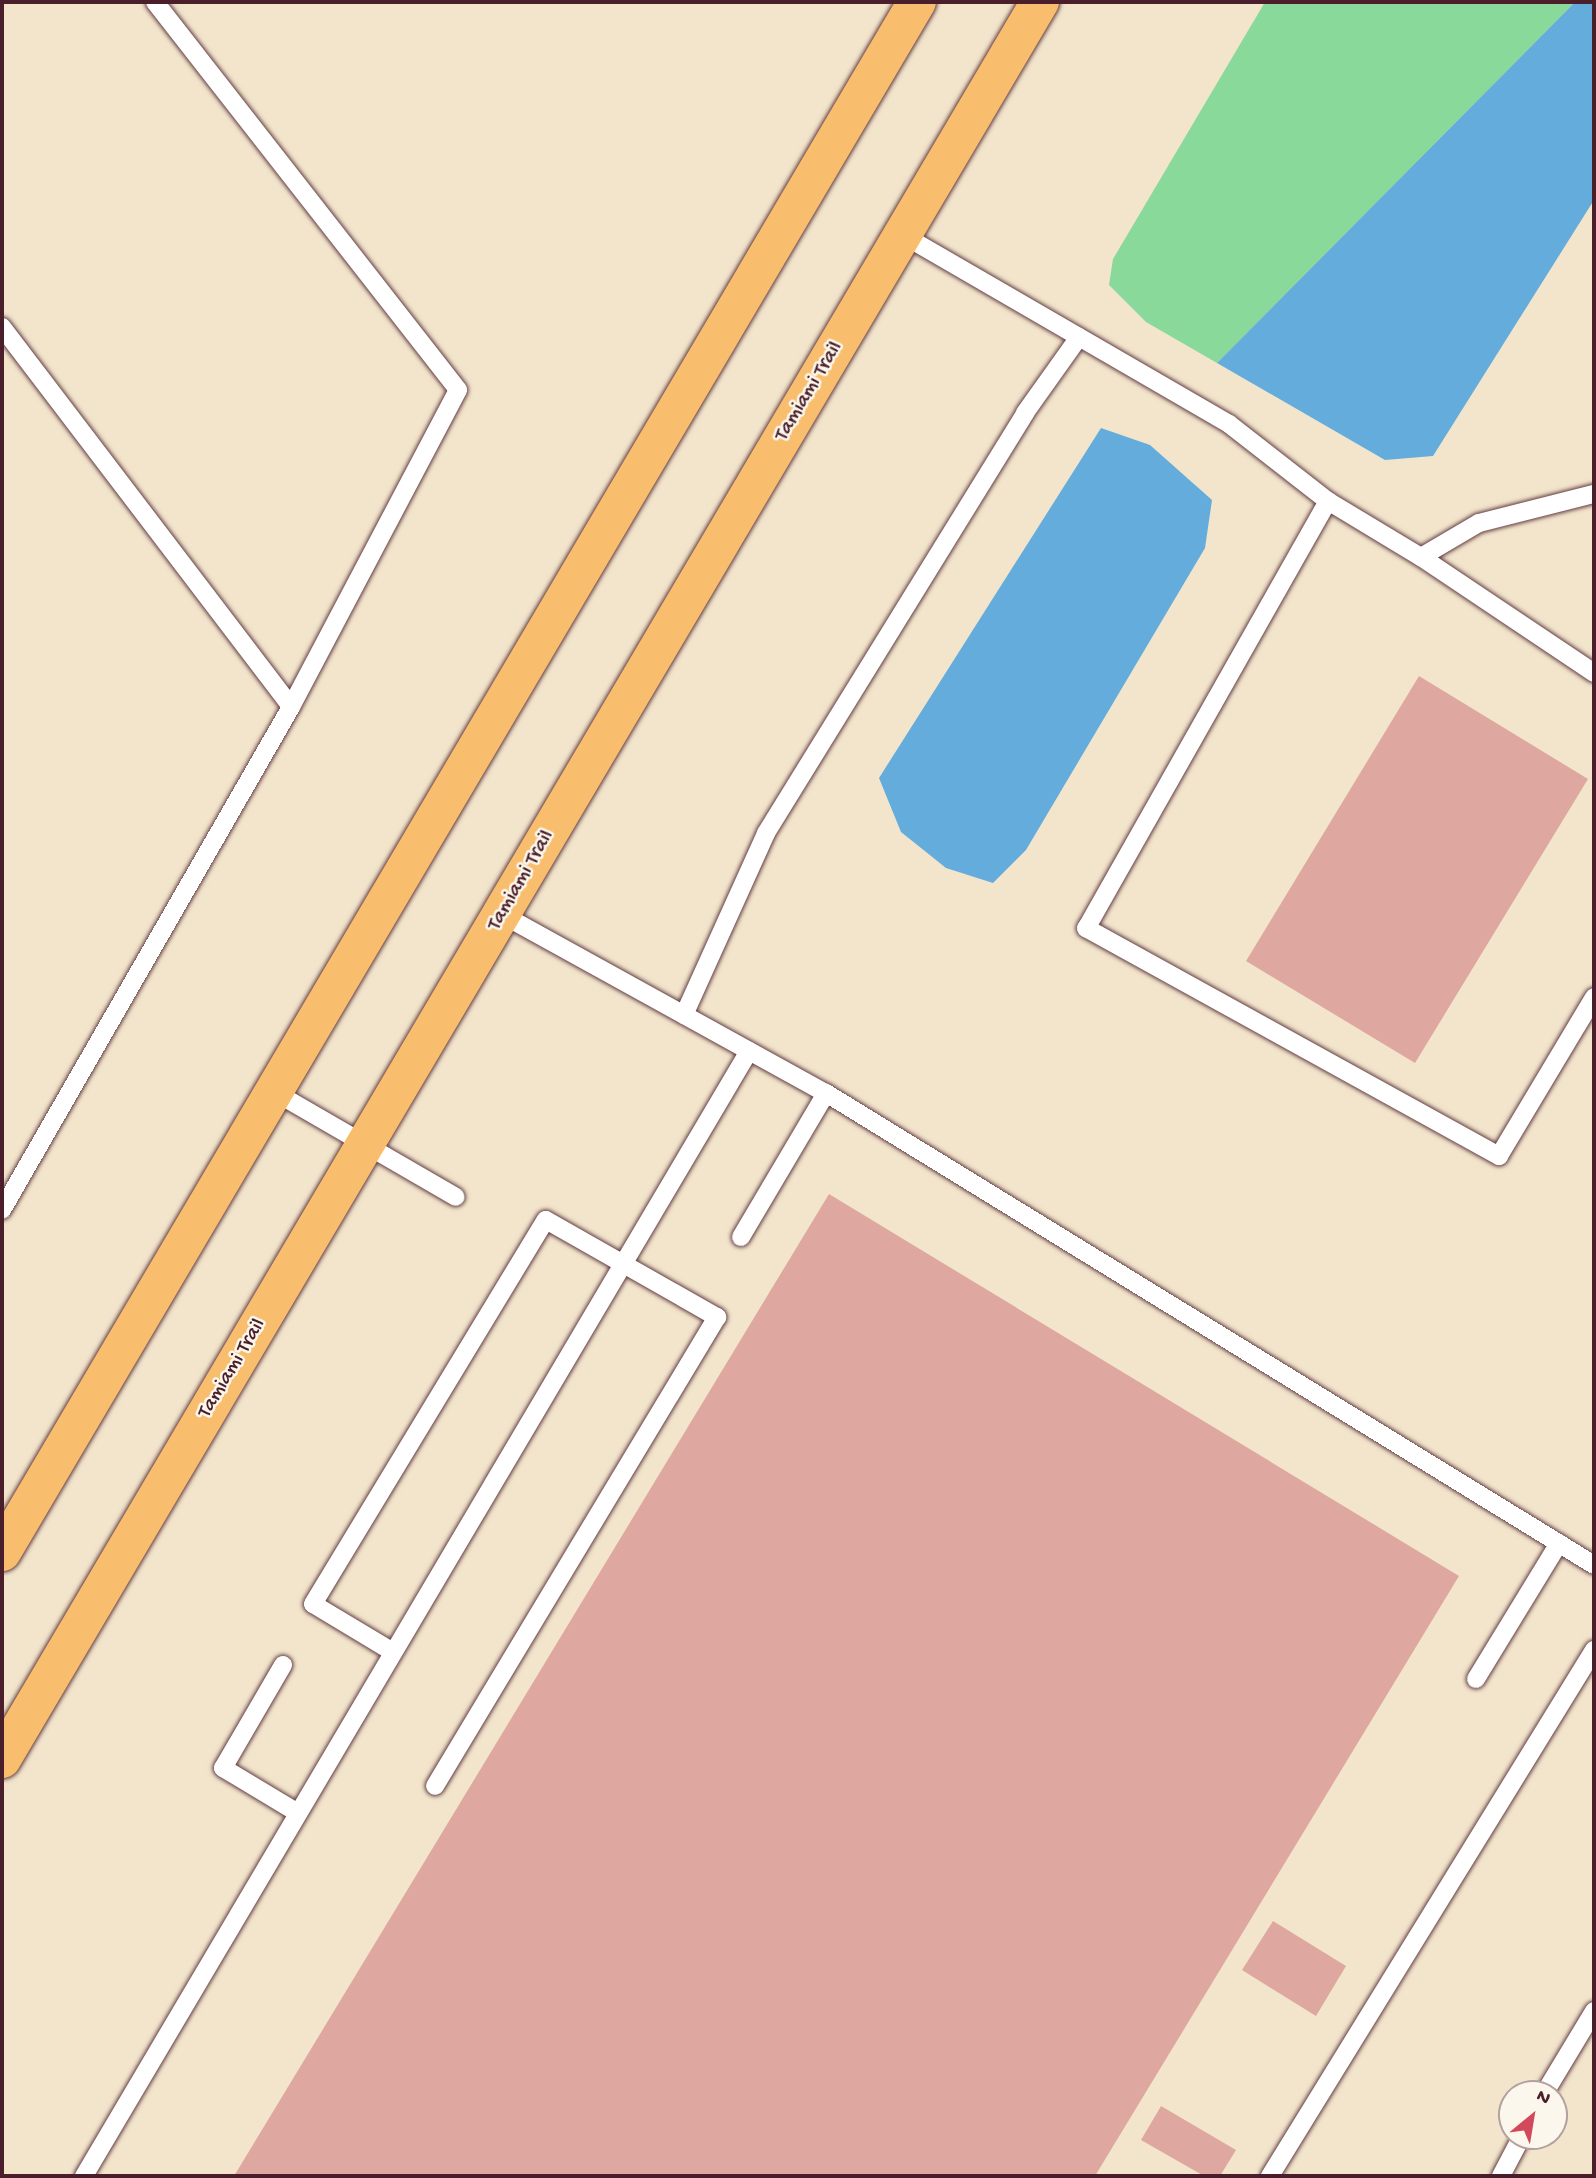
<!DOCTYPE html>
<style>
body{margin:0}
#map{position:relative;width:1596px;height:2178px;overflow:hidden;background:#f3e5cc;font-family:"Gochi Hand",sans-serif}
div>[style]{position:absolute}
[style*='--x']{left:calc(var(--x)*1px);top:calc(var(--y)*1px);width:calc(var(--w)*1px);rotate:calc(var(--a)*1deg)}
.green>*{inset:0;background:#88d99a}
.water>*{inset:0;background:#64acdb}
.building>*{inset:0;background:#dea8a0}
.roads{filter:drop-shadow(0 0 2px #633d43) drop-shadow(0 0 2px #633d43)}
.service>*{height:18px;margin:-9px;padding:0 9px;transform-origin:9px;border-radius:9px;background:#fff}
.primary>*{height:38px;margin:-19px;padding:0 19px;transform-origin:19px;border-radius:19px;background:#f9be6d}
span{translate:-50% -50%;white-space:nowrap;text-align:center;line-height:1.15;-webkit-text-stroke:5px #fbf7ec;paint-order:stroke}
.street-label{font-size:21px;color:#4a1f2b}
.frame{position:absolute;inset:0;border:4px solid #4a1f2b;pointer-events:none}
.north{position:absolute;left:1498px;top:2080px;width:70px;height:70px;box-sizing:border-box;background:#fbf7ec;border:2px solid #b4a19f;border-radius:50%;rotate:30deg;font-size:19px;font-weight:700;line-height:28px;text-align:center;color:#4a1f2b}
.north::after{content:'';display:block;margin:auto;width:24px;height:32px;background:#d1495b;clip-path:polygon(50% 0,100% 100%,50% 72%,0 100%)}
</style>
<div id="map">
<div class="green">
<div style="clip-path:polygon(1265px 2px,1575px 2px,1217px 363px,1146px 322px,1109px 285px,1113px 259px)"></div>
</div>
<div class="water">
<div style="clip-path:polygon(1575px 2px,1594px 2px,1594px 200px,1433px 456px,1385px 460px,1217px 363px)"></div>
<div style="clip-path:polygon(1101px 428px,1150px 445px,1212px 500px,1205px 548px,1026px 850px,993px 883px,946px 868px,901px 832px,879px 778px)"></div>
</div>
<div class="building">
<div style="clip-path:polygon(1419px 676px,1588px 779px,1415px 1063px,1246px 961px)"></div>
<div style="clip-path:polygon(829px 1194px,1459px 1576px,1095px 2176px,234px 2176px)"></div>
<div style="clip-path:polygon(1273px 1921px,1346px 1966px,1316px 2016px,1242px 1970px)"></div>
<div style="clip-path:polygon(1161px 2106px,1236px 2150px,1220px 2176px,1204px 2176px,1141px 2140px)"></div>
</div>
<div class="roads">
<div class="service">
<div style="--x:155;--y:2;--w:492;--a:52"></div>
<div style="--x:458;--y:390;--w:358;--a:117.8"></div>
<div style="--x:903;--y:235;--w:377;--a:30.1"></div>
<div style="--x:1229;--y:424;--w:125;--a:37.9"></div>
<div style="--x:1328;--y:501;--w:109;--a:31.1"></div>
<div style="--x:1421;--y:557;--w:208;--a:33.8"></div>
<div style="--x:2;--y:327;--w:477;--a:52.7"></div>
<div style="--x:291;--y:707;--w:580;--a:119.88"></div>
<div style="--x:1328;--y:501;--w:491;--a:119.5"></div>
<div style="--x:1086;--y:928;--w:472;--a:28.9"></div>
<div style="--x:1499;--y:1156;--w:185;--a:-59.1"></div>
<div style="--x:1421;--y:557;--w:67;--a:-30.4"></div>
<div style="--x:1479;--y:523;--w:119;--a:-14.2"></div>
<div style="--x:503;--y:915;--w:369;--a:28.9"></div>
<div style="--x:826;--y:1093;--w:901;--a:31.57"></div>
<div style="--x:684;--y:1015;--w:200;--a:-65.7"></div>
<div style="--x:766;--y:833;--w:493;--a:-58.3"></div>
<div style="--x:1025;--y:413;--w:93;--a:-54.6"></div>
<div style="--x:273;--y:1091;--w:211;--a:30.1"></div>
<div style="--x:741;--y:1237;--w:167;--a:-59.4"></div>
<div style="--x:393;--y:1652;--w:93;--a:-149"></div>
<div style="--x:313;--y:1604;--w:449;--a:-58.8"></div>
<div style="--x:546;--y:1220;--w:197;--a:29.6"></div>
<div style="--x:717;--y:1317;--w:547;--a:121.02"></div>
<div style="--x:283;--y:1665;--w:119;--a:120.2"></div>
<div style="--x:223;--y:1768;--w:87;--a:31"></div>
<div style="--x:1476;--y:1679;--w:159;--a:-58.6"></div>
<div style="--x:1544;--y:2094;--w:97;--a:-58.9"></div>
<div style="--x:84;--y:2176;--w:1307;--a:-59.41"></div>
<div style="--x:1270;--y:2176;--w:618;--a:-58.37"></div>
<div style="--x:1501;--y:2176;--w:45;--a:-62.3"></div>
</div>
<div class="primary">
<div style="--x:2;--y:1552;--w:1800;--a:-59.45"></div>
<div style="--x:2;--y:1759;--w:2041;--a:-59.43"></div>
</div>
</div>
<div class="street-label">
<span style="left:810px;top:392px;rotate:-59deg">Tamiami Trail</span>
<span style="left:522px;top:881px;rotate:-60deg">Tamiami Trail</span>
<span style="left:233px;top:1369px;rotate:-59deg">Tamiami Trail</span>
</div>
<div class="frame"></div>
<div class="north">N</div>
</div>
